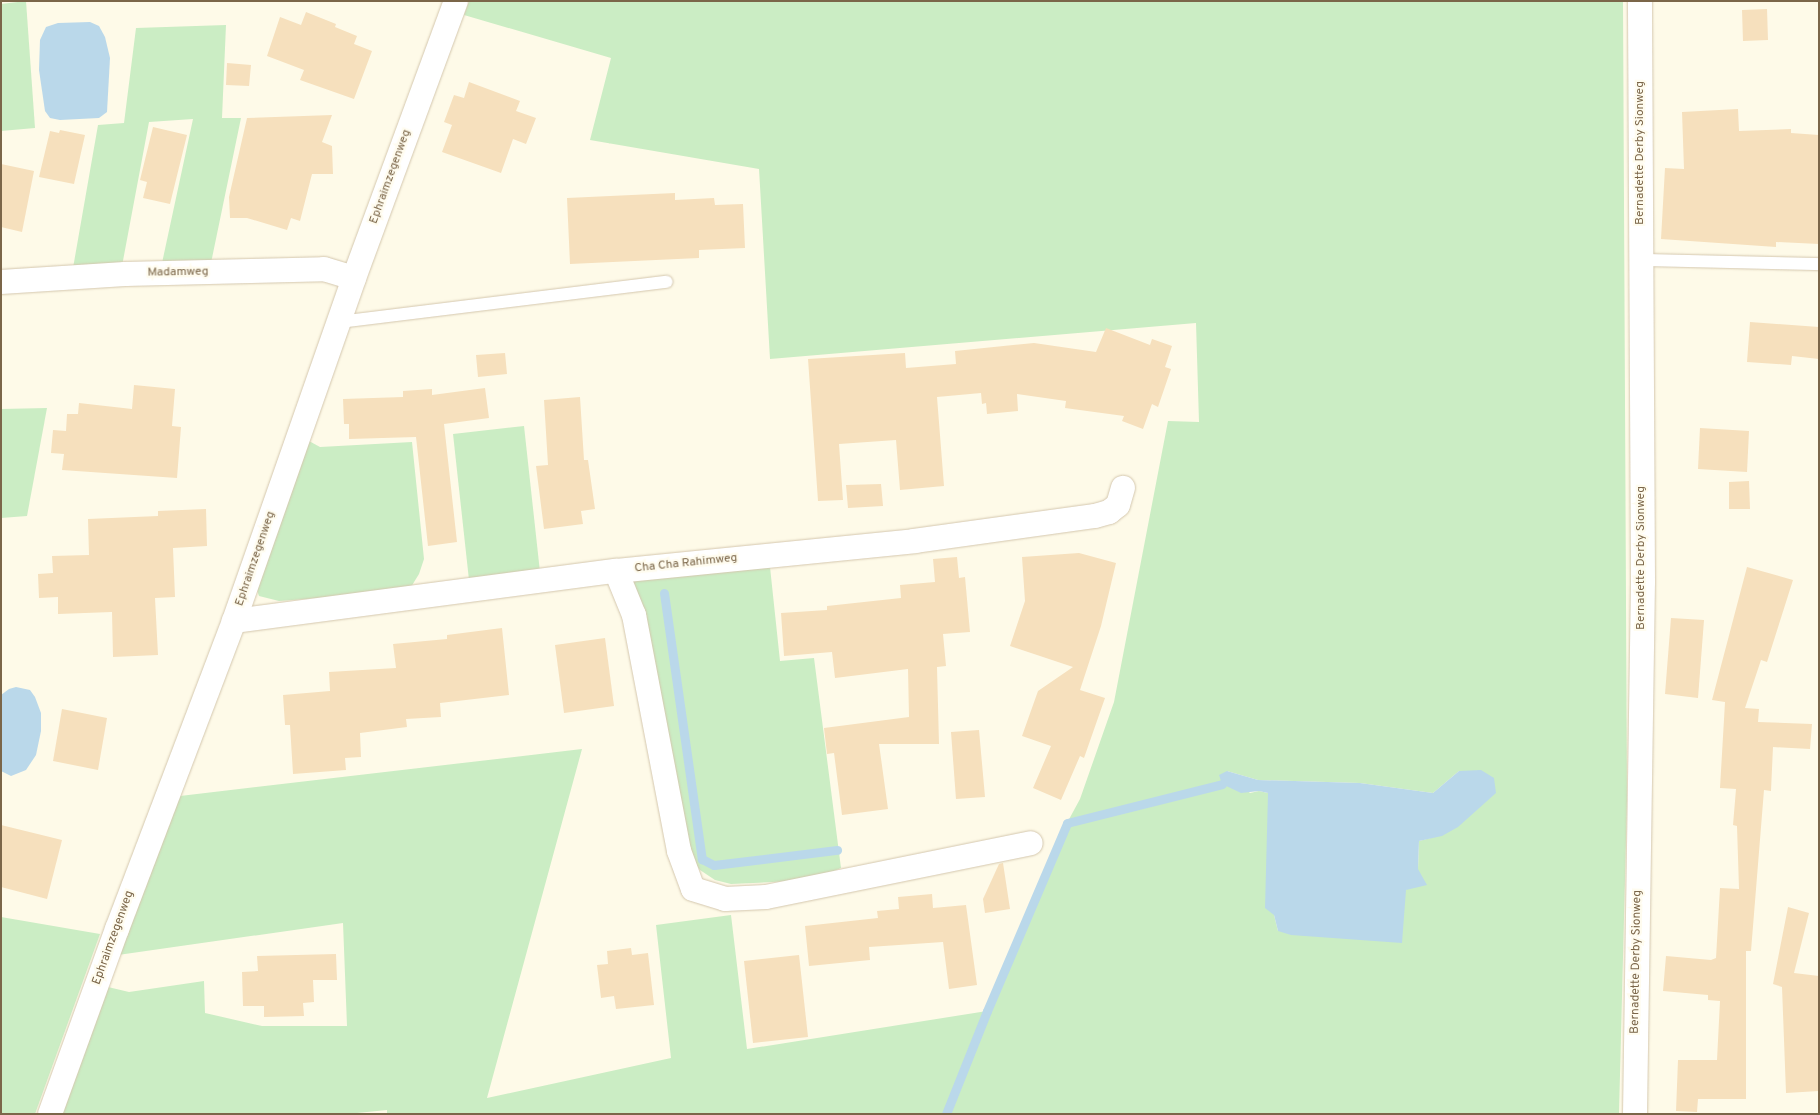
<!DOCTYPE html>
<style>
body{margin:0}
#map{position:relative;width:1820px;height:1115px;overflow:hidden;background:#fefae8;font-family:Overpass,sans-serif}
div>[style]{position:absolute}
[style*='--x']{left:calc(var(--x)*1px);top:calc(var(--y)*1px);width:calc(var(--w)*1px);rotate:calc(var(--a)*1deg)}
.green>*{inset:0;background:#cbedc4}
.water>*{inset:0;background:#bad8ea}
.stream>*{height:9px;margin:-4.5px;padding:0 4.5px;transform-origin:4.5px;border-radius:4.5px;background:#bad8ea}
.building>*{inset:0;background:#f6e0bd}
.roads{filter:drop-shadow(0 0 1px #d4c7ae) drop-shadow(0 0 1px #d4c7ae)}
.lane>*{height:12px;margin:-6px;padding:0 6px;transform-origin:6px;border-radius:6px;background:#fff}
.street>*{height:24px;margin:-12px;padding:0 12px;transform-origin:12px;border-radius:12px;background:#fff}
span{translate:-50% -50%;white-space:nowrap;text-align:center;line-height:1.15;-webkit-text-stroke:4.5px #fffcef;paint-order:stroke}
.street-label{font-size:12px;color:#7b6649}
.frame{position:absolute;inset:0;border:2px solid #7b6649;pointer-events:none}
</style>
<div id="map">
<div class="green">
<div style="clip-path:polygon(26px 1px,35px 128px,1px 131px,1px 4px)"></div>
<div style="clip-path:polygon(evenodd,469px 1px,1623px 1px,1627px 800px,1619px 1114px,387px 1114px,387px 1110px,347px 1114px,62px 1114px,108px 987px,129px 992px,204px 981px,205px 1013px,262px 1026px,347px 1026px,343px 923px,118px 955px,180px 796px,582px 749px,487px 1098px,671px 1058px,656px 925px,731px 915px,747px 1049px,987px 1011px,1067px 823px,1080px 799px,1114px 702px,1168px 421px,1199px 422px,1196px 323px,770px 359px,759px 169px,590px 140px,611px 58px,464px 15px,469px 1px,1227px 771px,1258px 780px,1360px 783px,1433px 793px,1459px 771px,1442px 835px,1419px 841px,1418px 869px,1406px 890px,1278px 931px,1274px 915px,1268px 793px,1259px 791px,1250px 793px,1227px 771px)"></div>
<div style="clip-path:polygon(226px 25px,222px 118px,241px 118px,211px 263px,162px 263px,193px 119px,149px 122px,122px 266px,73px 268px,98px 125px,124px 123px,136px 28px)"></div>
<div style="clip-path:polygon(47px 408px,27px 516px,1px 518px,1px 409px)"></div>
<div style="clip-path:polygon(524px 426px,540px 572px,469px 580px,453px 434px)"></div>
<div style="clip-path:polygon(309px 441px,320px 447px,412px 442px,424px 559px,419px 574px,411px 587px,402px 592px,279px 601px,259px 596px,256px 587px)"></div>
<div style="clip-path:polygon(770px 567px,780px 661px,814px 658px,841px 868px,819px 877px,792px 881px,731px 884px,715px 880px,700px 870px,688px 854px,643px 612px,633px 580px)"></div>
<div style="clip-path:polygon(1px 917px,100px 934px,35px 1114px,1px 1114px)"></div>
</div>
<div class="water">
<div style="clip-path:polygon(90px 22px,99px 26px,105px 37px,110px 58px,107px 112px,99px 118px,60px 120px,50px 118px,45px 111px,39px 70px,40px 40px,46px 27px,58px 23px)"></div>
<div style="clip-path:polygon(16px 687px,30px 690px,35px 697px,41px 713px,41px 731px,36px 755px,26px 770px,11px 776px,1px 771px,1px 695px,9px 689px)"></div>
<div style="clip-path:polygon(1481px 770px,1494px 778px,1496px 793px,1458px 827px,1442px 836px,1419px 841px,1418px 869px,1427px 885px,1406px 890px,1402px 943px,1291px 935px,1278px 931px,1274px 915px,1265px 908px,1268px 793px,1259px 791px,1241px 793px,1222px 784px,1219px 775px,1227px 771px,1258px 780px,1360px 783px,1433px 793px,1459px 771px)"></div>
</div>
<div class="stream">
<div style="--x:664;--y:593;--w:269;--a:81.9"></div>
<div style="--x:702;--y:859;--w:13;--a:27"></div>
<div style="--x:714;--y:865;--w:124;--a:-7"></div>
<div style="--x:946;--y:1114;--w:111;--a:-68.3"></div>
<div style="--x:987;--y:1011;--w:204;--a:-66.9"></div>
<div style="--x:1067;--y:823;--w:160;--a:-14.1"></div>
</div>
<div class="building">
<div style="clip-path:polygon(1767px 9px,1768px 40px,1743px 41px,1742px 10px)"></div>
<div style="clip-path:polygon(306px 12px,336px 24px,335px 27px,357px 36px,354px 44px,372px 51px,354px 99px,300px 80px,304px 70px,267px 56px,280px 17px,301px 25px)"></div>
<div style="clip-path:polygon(227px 63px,251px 65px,249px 86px,226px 85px)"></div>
<div style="clip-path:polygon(469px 82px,520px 101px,516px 111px,536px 118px,526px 144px,513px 139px,501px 173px,442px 152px,452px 125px,444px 122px,454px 95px,464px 98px)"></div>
<div style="clip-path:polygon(1738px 109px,1739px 131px,1791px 129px,1791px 133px,1819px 135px,1819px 244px,1776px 242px,1776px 247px,1661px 239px,1665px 168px,1684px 169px,1682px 112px)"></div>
<div style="clip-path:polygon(332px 115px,322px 142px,332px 146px,333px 174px,312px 174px,300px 221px,291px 218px,287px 230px,247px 218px,230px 218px,229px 197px,247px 118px)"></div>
<div style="clip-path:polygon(153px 127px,187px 135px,170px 204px,143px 198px,147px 182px,140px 180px)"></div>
<div style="clip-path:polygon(60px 130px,85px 135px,74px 184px,39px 177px,50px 131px,59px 133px)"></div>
<div style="clip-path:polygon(1px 164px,34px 171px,22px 232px,1px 227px)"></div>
<div style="clip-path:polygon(675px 193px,675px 200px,714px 198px,715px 205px,743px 204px,745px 248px,699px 250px,699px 258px,570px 264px,567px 198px)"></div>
<div style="clip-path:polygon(1750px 322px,1819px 327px,1819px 359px,1792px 356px,1791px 365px,1747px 362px)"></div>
<div style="clip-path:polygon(1106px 328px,1150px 345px,1152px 339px,1172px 346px,1165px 367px,1171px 369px,1158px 407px,1152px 404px,1143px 429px,1122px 421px,1124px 416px,1065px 408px,1066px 401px,1017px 394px,1018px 411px,987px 414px,986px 403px,982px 404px,981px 393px,937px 397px,944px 486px,900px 490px,896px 440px,839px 444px,843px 500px,818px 501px,808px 359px,905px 353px,906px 368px,956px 364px,955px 351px,1034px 343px,1096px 352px)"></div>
<div style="clip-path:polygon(505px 353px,507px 374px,478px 377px,476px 355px)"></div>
<div style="clip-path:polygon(134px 385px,175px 389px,172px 426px,181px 427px,177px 478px,62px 470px,64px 454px,51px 453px,53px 430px,66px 431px,67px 414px,78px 414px,79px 403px,132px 409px)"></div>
<div style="clip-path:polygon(485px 388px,489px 418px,444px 424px,457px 542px,428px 546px,416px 437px,349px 439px,349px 424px,344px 424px,343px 399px,403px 397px,403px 391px,432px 389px,432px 395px)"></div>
<div style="clip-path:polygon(580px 397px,584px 460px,588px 460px,595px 509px,581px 511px,583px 524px,544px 529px,536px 466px,548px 465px,544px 400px)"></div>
<div style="clip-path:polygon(1700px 428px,1749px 431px,1747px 472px,1698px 469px)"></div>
<div style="clip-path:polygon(1749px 481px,1750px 509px,1729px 509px,1729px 482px)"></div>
<div style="clip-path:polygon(881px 484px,883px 506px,848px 508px,846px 485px)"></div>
<div style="clip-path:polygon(206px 509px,207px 546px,173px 548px,175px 597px,155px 598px,158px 655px,113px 657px,112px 612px,58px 614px,58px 597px,39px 598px,38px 574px,53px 573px,52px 556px,89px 555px,88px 519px,158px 516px,158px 511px)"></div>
<div style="clip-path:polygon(1079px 553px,1116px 563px,1101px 626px,1080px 690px,1105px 698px,1084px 758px,1080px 756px,1061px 800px,1033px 788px,1051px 746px,1022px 736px,1038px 691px,1073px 667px,1010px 646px,1025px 601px,1022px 557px)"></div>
<div style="clip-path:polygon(957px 557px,959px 578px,965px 577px,970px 632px,943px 634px,946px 666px,937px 667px,939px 744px,879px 744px,888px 809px,842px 815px,834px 753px,827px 754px,824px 728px,909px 717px,908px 669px,835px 678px,832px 652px,784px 656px,781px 613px,827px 610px,827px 606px,901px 598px,900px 585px,935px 582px,933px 559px)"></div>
<div style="clip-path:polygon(1747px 567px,1793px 580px,1767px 662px,1761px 660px,1745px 708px,1759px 709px,1758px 722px,1812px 724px,1810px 749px,1773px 747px,1771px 791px,1764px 790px,1751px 951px,1746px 951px,1746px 1099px,1698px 1099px,1697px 1112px,1676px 1111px,1678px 1060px,1717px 1060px,1720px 1001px,1708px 1000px,1708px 995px,1663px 991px,1666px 956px,1711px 960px,1716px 958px,1720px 888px,1739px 889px,1737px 826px,1733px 825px,1736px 789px,1720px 788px,1725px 702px,1712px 700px)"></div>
<div style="clip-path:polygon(1671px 618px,1704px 620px,1698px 698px,1665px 694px)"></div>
<div style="clip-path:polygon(502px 628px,509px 695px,440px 703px,441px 717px,406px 719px,407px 727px,360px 733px,361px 757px,345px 758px,346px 770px,293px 774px,290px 725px,285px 725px,283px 695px,330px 691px,329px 672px,396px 668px,393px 644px,447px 639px,447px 635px)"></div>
<div style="clip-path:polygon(605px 638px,614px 706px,564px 713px,555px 645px)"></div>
<div style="clip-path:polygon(62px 709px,107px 718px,98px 770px,53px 761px)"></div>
<div style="clip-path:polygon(979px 730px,985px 797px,956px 799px,951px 732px)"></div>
<div style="clip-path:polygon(1px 825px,62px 840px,47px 899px,1px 887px)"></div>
<div style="clip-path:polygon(1003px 863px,1010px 909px,985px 913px,983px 899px,999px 864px)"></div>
<div style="clip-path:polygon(932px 894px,933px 908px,966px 905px,977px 985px,949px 989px,943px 942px,869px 947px,870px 960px,809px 966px,805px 926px,878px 918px,877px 911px,899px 909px,898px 897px)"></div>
<div style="clip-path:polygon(1788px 907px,1809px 913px,1794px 973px,1819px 976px,1819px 1091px,1786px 1093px,1782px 987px,1773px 984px)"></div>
<div style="clip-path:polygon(631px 948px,632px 955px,648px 953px,654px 1005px,616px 1009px,614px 996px,601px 998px,597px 965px,608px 964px,607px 951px)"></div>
<div style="clip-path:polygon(336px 954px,337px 980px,313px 980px,314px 1002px,303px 1003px,304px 1016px,264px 1017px,264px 1006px,243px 1006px,242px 972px,258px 971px,257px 956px)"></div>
<div style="clip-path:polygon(799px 955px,808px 1037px,753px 1043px,744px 961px)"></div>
</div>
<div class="roads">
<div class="lane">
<div style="--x:1641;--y:260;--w:178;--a:1.3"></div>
<div style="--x:339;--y:322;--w:330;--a:-7"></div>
</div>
<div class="street">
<div style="--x:1;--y:282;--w:124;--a:-3.7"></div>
<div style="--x:125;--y:274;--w:199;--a:-1.4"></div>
<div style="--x:324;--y:269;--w:31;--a:17"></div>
<div style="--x:616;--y:571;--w:48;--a:67.8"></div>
<div style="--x:634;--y:615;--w:240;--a:79.2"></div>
<div style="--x:679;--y:851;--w:40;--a:69.8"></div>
<div style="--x:693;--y:889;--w:34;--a:17"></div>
<div style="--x:725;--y:899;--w:41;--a:-2.8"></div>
<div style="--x:766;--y:897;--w:270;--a:-11.5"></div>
<div style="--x:234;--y:621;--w:385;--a:-7.5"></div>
<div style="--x:616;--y:571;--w:300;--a:-5.7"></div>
<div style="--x:914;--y:541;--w:183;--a:-7.9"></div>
<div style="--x:1095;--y:516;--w:15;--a:-16"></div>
<div style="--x:1109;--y:512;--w:11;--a:-38"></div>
<div style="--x:1118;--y:505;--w:18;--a:-74"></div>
<div style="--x:50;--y:1114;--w:197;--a:-70.1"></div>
<div style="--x:117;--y:929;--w:329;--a:-69.2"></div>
<div style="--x:234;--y:621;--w:363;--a:-70.7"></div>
<div style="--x:354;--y:278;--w:295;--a:-69.8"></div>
<div style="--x:1635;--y:1114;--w:532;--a:-89.14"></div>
<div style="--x:1643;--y:582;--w:581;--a:-90.3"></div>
</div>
</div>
<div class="street-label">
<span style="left:1641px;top:153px;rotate:-90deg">Bernadette Derby Sionweg</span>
<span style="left:391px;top:177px;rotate:-70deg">Ephraimzegenweg</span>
<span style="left:178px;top:273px;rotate:-1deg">Madamweg</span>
<span style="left:1642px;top:558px;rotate:-90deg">Bernadette Derby Sionweg</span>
<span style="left:256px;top:559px;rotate:-71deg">Ephraimzegenweg</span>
<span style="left:686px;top:564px;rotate:-6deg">Cha Cha Rahimweg</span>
<span style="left:114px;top:938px;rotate:-70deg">Ephraimzegenweg</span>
<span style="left:1637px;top:962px;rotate:-89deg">Bernadette Derby Sionweg</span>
</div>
<div class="frame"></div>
</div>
